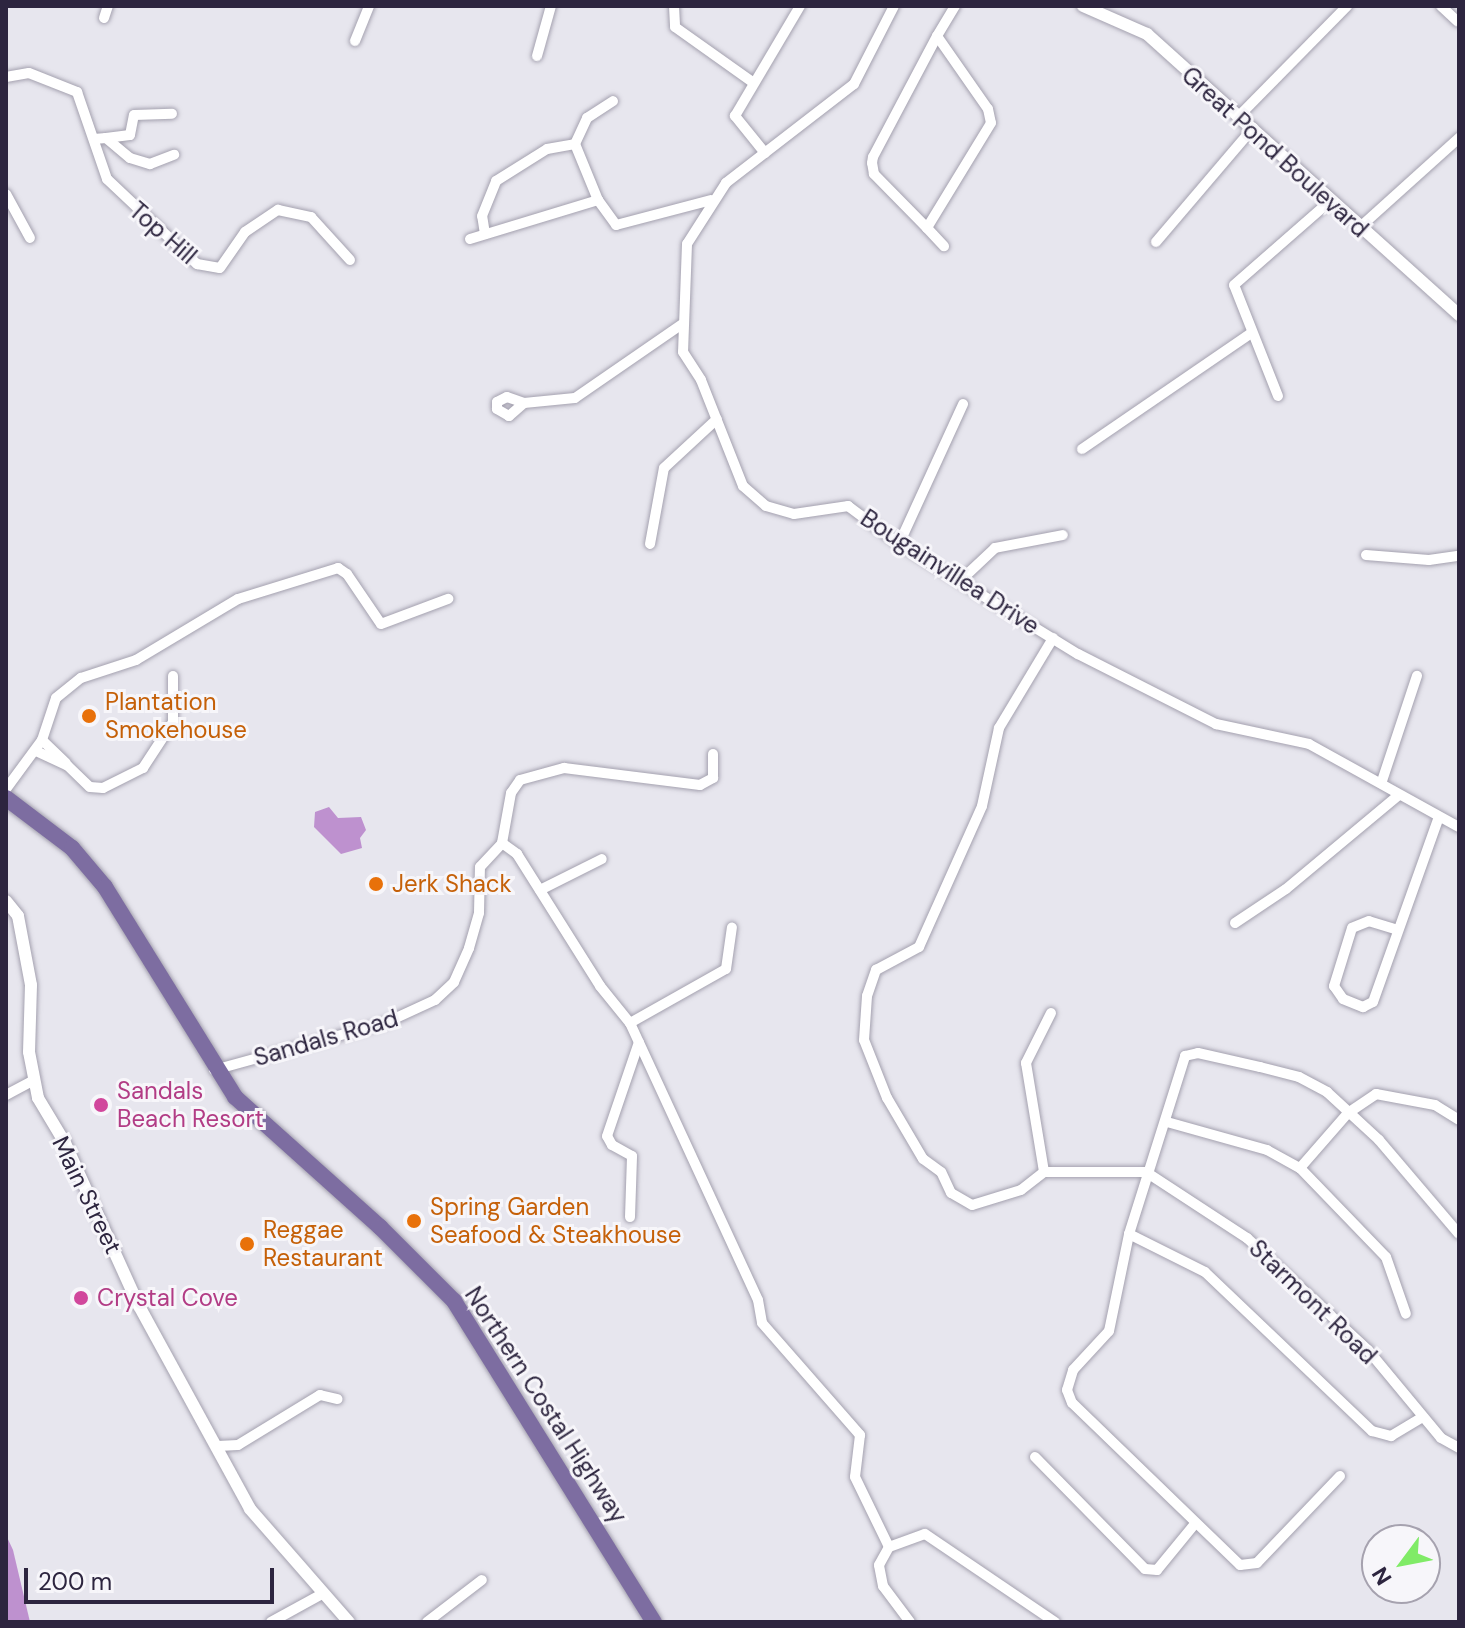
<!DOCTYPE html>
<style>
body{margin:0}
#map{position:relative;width:1465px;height:1628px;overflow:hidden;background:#e7e6ee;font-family:"DM Sans",sans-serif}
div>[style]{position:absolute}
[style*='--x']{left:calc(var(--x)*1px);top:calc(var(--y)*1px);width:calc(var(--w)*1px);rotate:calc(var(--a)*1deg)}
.water>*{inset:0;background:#be91cf}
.roads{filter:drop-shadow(0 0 2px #a4a1af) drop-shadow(0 0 2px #a4a1af)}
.minor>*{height:10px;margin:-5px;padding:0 5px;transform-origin:5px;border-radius:5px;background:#fff}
.tertiary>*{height:12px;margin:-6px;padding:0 6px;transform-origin:6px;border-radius:6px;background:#fff}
.primary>*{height:16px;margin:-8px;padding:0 8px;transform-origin:8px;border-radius:8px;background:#7d6da1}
.dots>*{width:22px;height:22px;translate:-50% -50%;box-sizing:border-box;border:4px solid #f7f6fa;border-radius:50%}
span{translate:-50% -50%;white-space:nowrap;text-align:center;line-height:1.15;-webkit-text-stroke:6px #f7f6fa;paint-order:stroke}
.street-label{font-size:24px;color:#2d253f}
.food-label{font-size:24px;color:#c56008}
.left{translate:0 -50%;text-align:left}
.hotel-label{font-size:24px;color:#b23c85}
.frame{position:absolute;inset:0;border:8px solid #2d253f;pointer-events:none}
.north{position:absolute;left:1361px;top:1524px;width:80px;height:80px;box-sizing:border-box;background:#f7f6fa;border:2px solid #a6a2af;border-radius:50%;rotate:238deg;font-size:22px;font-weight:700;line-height:32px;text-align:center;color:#2d253f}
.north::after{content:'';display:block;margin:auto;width:28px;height:36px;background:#80eb67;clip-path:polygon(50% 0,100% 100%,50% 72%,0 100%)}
.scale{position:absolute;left:24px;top:1568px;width:250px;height:36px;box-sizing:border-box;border:4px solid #2d253f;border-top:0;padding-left:10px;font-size:24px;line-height:28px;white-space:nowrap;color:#2d253f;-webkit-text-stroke:6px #f7f6fa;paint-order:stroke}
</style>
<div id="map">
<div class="water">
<div style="clip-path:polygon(329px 807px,338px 818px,361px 817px,366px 830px,360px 838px,362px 848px,341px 854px,314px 827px,315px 812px)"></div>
<div style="clip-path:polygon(6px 1535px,13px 1550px,30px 1622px,6px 1622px)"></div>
</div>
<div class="roads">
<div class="minor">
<div style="--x:674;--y:6;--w:21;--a:87"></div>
<div style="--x:675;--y:27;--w:93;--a:35.4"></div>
<div style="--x:894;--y:6;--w:88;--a:117.1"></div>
<div style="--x:854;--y:84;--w:162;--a:142.3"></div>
<div style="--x:726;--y:183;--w:72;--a:122.6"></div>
<div style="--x:687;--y:244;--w:108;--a:92.1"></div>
<div style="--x:683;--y:352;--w:33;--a:57"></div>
<div style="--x:701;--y:380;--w:114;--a:68.4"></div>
<div style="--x:743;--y:486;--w:30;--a:41"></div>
<div style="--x:766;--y:506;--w:29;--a:16"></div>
<div style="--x:794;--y:514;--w:55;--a:-8.4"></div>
<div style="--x:848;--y:506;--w:64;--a:36.7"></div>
<div style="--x:899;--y:544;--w:210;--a:31.6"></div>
<div style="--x:1078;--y:654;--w:155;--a:26.9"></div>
<div style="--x:1216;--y:724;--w:95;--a:12.1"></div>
<div style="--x:1309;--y:744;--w:171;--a:29"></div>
<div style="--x:1441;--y:6;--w:23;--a:43"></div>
<div style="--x:104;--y:18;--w:13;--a:-72"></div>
<div style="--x:937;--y:36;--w:89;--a:55.1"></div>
<div style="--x:988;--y:109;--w:14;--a:78"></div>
<div style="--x:991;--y:123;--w:123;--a:121.4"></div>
<div style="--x:927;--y:228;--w:76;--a:-134.5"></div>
<div style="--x:874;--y:174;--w:11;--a:-100"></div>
<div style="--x:872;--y:163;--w:6;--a:-81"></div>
<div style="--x:873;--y:157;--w:137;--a:-62.1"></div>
<div style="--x:937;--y:36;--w:35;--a:-59"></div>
<div style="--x:355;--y:41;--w:38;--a:-68"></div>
<div style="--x:537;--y:56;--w:52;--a:-74.4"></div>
<div style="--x:6;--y:77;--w:23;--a:-10"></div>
<div style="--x:29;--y:73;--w:52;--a:21.6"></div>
<div style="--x:77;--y:92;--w:92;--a:71"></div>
<div style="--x:107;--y:179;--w:124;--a:43.4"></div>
<div style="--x:197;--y:264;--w:23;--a:10"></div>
<div style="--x:220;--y:268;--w:44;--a:-55.2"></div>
<div style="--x:245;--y:232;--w:40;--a:-34"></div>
<div style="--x:278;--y:210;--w:34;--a:12"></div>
<div style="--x:311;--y:217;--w:58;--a:47.8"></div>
<div style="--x:1238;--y:117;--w:156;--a:-45.5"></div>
<div style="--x:106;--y:138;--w:24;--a:-7"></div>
<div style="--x:130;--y:135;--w:20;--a:-79"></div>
<div style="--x:134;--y:115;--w:38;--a:-2"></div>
<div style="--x:94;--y:139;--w:12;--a:-5"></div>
<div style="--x:106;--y:138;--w:31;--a:40"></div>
<div style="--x:130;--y:158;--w:21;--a:17"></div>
<div style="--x:150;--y:164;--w:26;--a:-21"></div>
<div style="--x:575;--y:144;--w:61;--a:67.7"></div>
<div style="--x:598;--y:200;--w:31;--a:54"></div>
<div style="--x:616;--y:225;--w:98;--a:-14.7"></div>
<div style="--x:575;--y:144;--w:29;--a:-65"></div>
<div style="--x:587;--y:118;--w:31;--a:-33"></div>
<div style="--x:765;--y:153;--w:48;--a:-129"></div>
<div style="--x:735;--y:116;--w:128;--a:-59.4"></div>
<div style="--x:6;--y:194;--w:50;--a:61.4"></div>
<div style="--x:927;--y:228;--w:25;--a:47"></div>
<div style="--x:1359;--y:228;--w:135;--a:-42"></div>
<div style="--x:485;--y:234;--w:18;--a:-99"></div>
<div style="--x:482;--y:216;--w:38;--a:-68"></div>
<div style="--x:496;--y:181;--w:60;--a:-32.1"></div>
<div style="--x:547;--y:149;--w:28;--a:-10"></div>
<div style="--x:470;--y:239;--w:134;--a:-16.9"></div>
<div style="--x:1156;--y:242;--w:150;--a:-49.6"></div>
<div style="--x:1278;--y:396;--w:119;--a:-111.6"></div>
<div style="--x:1234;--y:285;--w:128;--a:-41.2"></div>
<div style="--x:524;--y:403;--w:20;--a:139"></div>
<div style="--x:509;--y:416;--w:14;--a:-150"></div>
<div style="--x:497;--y:409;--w:7;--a:-90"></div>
<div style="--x:497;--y:402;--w:11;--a:-27"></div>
<div style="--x:507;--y:397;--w:18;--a:19"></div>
<div style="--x:524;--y:403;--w:51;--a:-5.6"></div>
<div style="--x:575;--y:398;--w:129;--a:-34.6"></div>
<div style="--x:1082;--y:449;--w:204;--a:-34.4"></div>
<div style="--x:650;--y:544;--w:77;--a:-79.6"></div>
<div style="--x:664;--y:468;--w:72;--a:-42.8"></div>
<div style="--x:899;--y:544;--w:154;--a:-65.4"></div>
<div style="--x:1366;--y:555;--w:63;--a:4.5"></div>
<div style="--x:1429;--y:560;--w:30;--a:-8"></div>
<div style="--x:960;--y:581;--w:48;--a:-43.3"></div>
<div style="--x:995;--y:548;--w:69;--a:-10.8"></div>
<div style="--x:42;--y:740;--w:33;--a:44"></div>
<div style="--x:36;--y:751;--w:35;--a:25"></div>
<div style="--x:68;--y:766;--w:30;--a:44"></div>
<div style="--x:90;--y:787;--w:13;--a:4"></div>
<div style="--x:103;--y:788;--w:45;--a:-26.6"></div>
<div style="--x:143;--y:768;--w:55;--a:-56.9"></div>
<div style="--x:173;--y:722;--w:46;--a:-90"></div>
<div style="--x:1382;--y:781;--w:111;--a:-71.6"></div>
<div style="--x:6;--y:789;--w:61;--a:-53.7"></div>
<div style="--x:42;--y:740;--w:44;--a:-71.6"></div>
<div style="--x:56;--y:698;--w:32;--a:-39"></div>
<div style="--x:81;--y:678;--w:58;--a:-18.1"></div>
<div style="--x:136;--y:660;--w:119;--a:-30.9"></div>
<div style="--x:238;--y:599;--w:105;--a:-17.2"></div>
<div style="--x:338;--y:568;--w:11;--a:34"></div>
<div style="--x:347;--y:574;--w:60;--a:55.8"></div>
<div style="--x:381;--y:624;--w:72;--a:-20.5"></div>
<div style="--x:502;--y:843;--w:51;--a:-79.8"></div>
<div style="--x:511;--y:793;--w:16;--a:-55"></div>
<div style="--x:520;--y:780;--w:46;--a:-15.3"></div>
<div style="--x:564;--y:768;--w:137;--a:7.1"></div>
<div style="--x:700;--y:785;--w:15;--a:-28"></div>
<div style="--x:713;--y:778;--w:24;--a:-90"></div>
<div style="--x:540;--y:890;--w:69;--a:-26.6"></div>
<div style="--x:1235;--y:923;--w:61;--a:-33.7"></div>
<div style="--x:1286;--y:889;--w:147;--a:-39.8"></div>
<div style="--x:1398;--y:930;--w:30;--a:-163"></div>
<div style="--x:1369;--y:921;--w:18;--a:158"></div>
<div style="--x:1352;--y:928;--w:61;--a:107.2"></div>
<div style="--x:1334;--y:986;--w:16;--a:55"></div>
<div style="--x:1343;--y:999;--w:22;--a:22"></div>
<div style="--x:1363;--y:1007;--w:11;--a:-27"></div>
<div style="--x:1373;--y:1002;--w:194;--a:-70.4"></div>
<div style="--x:1051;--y:1013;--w:56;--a:116.6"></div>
<div style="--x:1026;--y:1063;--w:110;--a:80.6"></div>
<div style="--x:1044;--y:1172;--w:29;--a:142"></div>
<div style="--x:1021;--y:1190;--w:51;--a:163"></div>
<div style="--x:972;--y:1205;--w:24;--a:-150"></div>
<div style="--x:951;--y:1193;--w:23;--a:-115"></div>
<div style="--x:941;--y:1172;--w:22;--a:-144"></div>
<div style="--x:923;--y:1159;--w:71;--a:-120.5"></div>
<div style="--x:887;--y:1098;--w:62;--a:-111.6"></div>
<div style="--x:864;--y:1040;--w:44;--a:-86.1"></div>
<div style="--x:867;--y:996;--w:28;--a:-71"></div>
<div style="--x:876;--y:970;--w:49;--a:-28.1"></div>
<div style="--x:919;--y:947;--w:154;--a:-65.9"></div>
<div style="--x:982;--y:806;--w:80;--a:-77.7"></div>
<div style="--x:999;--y:728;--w:105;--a:-59"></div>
<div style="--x:630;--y:1023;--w:110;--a:-29.4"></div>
<div style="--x:726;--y:969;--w:42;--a:-81.9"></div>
<div style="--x:214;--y:1070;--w:177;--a:-15.4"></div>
<div style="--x:385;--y:1023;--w:55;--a:-24.7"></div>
<div style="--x:435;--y:1000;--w:26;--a:-43"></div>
<div style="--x:454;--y:982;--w:37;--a:-66"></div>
<div style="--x:469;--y:948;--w:36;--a:-74"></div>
<div style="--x:479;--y:913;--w:46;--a:-88.8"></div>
<div style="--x:480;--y:867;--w:33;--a:-47"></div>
<div style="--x:502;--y:843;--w:19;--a:36"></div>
<div style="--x:517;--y:854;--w:156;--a:57.8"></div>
<div style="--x:600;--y:986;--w:48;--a:51"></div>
<div style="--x:630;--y:1023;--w:305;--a:65.2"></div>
<div style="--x:758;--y:1300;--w:23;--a:80"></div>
<div style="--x:762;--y:1323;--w:149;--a:48.8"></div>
<div style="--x:860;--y:1435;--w:42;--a:96.8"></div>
<div style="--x:855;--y:1477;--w:78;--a:64.1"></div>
<div style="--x:6;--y:1095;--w:30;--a:-28"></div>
<div style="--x:1167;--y:1122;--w:104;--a:15.6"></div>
<div style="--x:1267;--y:1150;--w:38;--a:29"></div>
<div style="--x:1300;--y:1168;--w:124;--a:46"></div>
<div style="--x:1386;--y:1257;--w:60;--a:70.7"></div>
<div style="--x:1300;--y:1168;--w:73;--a:-48.9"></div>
<div style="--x:1348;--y:1113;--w:34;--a:-34"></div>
<div style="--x:1376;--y:1094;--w:60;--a:10.6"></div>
<div style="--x:1435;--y:1105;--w:28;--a:32"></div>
<div style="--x:1044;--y:1172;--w:102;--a:0"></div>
<div style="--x:1146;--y:1172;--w:121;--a:33.2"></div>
<div style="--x:1247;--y:1238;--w:165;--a:42.8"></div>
<div style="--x:1368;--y:1350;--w:114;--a:50.3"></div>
<div style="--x:1441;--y:1438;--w:21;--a:29"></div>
<div style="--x:630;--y:1217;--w:61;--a:-88.1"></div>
<div style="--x:632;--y:1156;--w:23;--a:-151"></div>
<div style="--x:612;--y:1145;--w:10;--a:-119"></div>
<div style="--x:607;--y:1136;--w:99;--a:-71.2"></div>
<div style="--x:1129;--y:1234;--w:85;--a:26.6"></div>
<div style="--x:1205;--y:1272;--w:231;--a:43.6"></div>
<div style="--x:1372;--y:1431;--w:20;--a:15"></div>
<div style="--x:1391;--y:1436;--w:37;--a:-31"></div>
<div style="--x:218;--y:1446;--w:20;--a:-3"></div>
<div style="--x:238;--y:1445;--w:96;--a:-31.4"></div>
<div style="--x:320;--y:1395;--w:18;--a:13"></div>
<div style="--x:1035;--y:1457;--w:157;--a:45.5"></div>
<div style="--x:1145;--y:1569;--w:12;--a:5"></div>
<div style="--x:1157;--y:1570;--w:58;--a:-50.6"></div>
<div style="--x:1340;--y:1476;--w:120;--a:133.7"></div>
<div style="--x:1257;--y:1563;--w:17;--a:173"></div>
<div style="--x:1240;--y:1565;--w:233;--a:-136"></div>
<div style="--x:1072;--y:1403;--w:14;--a:-111"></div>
<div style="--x:1067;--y:1390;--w:21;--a:-73"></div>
<div style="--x:1073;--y:1370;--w:53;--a:-47.3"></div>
<div style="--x:1109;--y:1331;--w:99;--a:-78.3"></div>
<div style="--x:1129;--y:1234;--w:187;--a:-72.5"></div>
<div style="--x:1185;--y:1056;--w:13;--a:-13"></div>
<div style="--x:1198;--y:1053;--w:64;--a:12.7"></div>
<div style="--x:1260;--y:1067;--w:40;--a:14.4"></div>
<div style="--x:1299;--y:1077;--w:32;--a:28"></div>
<div style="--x:1327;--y:1092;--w:71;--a:42.7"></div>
<div style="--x:1379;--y:1140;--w:123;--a:49.6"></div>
<div style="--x:271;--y:1622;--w:60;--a:-28.7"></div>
<div style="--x:427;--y:1622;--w:69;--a:-37.4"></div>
<div style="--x:910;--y:1622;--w:45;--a:-126.9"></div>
<div style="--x:883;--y:1586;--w:21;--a:-101"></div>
<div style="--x:879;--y:1565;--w:21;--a:-61"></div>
<div style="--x:889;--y:1547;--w:38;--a:-20"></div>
<div style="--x:925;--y:1534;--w:157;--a:34.1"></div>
</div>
<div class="tertiary">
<div style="--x:1083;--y:6;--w:70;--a:23.6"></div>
<div style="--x:1147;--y:34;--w:420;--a:42"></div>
<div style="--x:6;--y:901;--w:19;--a:51"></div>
<div style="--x:18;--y:916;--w:70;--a:79.3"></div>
<div style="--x:31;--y:985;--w:67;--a:91.7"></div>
<div style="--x:29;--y:1052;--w:47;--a:78.9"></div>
<div style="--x:38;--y:1098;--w:52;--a:59"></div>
<div style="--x:65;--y:1143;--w:179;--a:65.6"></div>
<div style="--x:139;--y:1306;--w:231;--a:61.3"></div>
<div style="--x:250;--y:1509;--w:150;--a:48.8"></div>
</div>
<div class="primary">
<div style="--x:6;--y:798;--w:83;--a:37.1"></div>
<div style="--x:72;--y:848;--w:51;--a:49.8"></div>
<div style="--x:105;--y:887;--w:247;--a:58.2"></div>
<div style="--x:235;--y:1097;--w:195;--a:41.9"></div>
<div style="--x:380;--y:1227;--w:105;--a:45"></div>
<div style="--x:454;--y:1301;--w:378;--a:58.1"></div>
</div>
</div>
<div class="dots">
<div style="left:89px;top:716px;background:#e8710a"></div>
<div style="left:376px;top:884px;background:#e8710a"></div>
<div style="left:101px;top:1105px;background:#d1479c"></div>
<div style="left:414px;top:1221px;background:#e8710a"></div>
<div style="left:247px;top:1244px;background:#e8710a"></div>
<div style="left:81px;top:1298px;background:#d1479c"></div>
</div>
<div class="street-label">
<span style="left:1275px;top:152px;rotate:42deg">Great Pond Boulevard</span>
<span style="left:163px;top:233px;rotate:41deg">Top Hill</span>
<span style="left:950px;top:572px;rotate:33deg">Bougainvillea Drive</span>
<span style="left:326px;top:1038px;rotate:-16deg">Sandals Road</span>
<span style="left:87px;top:1195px;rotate:64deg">Main Street</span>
<span style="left:1313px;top:1302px;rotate:44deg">Starmont Road</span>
<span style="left:546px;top:1405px;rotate:57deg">Northern Costal Highway</span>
</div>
<div class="food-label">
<span class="left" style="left:105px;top:716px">Plantation<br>Smokehouse</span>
<span class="left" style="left:392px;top:884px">Jerk Shack</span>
<span class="left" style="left:430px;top:1221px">Spring Garden<br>Seafood &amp; Steakhouse</span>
<span class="left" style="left:263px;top:1244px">Reggae<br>Restaurant</span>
</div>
<div class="hotel-label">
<span class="left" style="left:117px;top:1105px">Sandals<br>Beach Resort</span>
<span class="left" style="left:97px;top:1298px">Crystal Cove</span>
</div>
<div class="frame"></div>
<div class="north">N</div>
<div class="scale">200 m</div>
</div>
